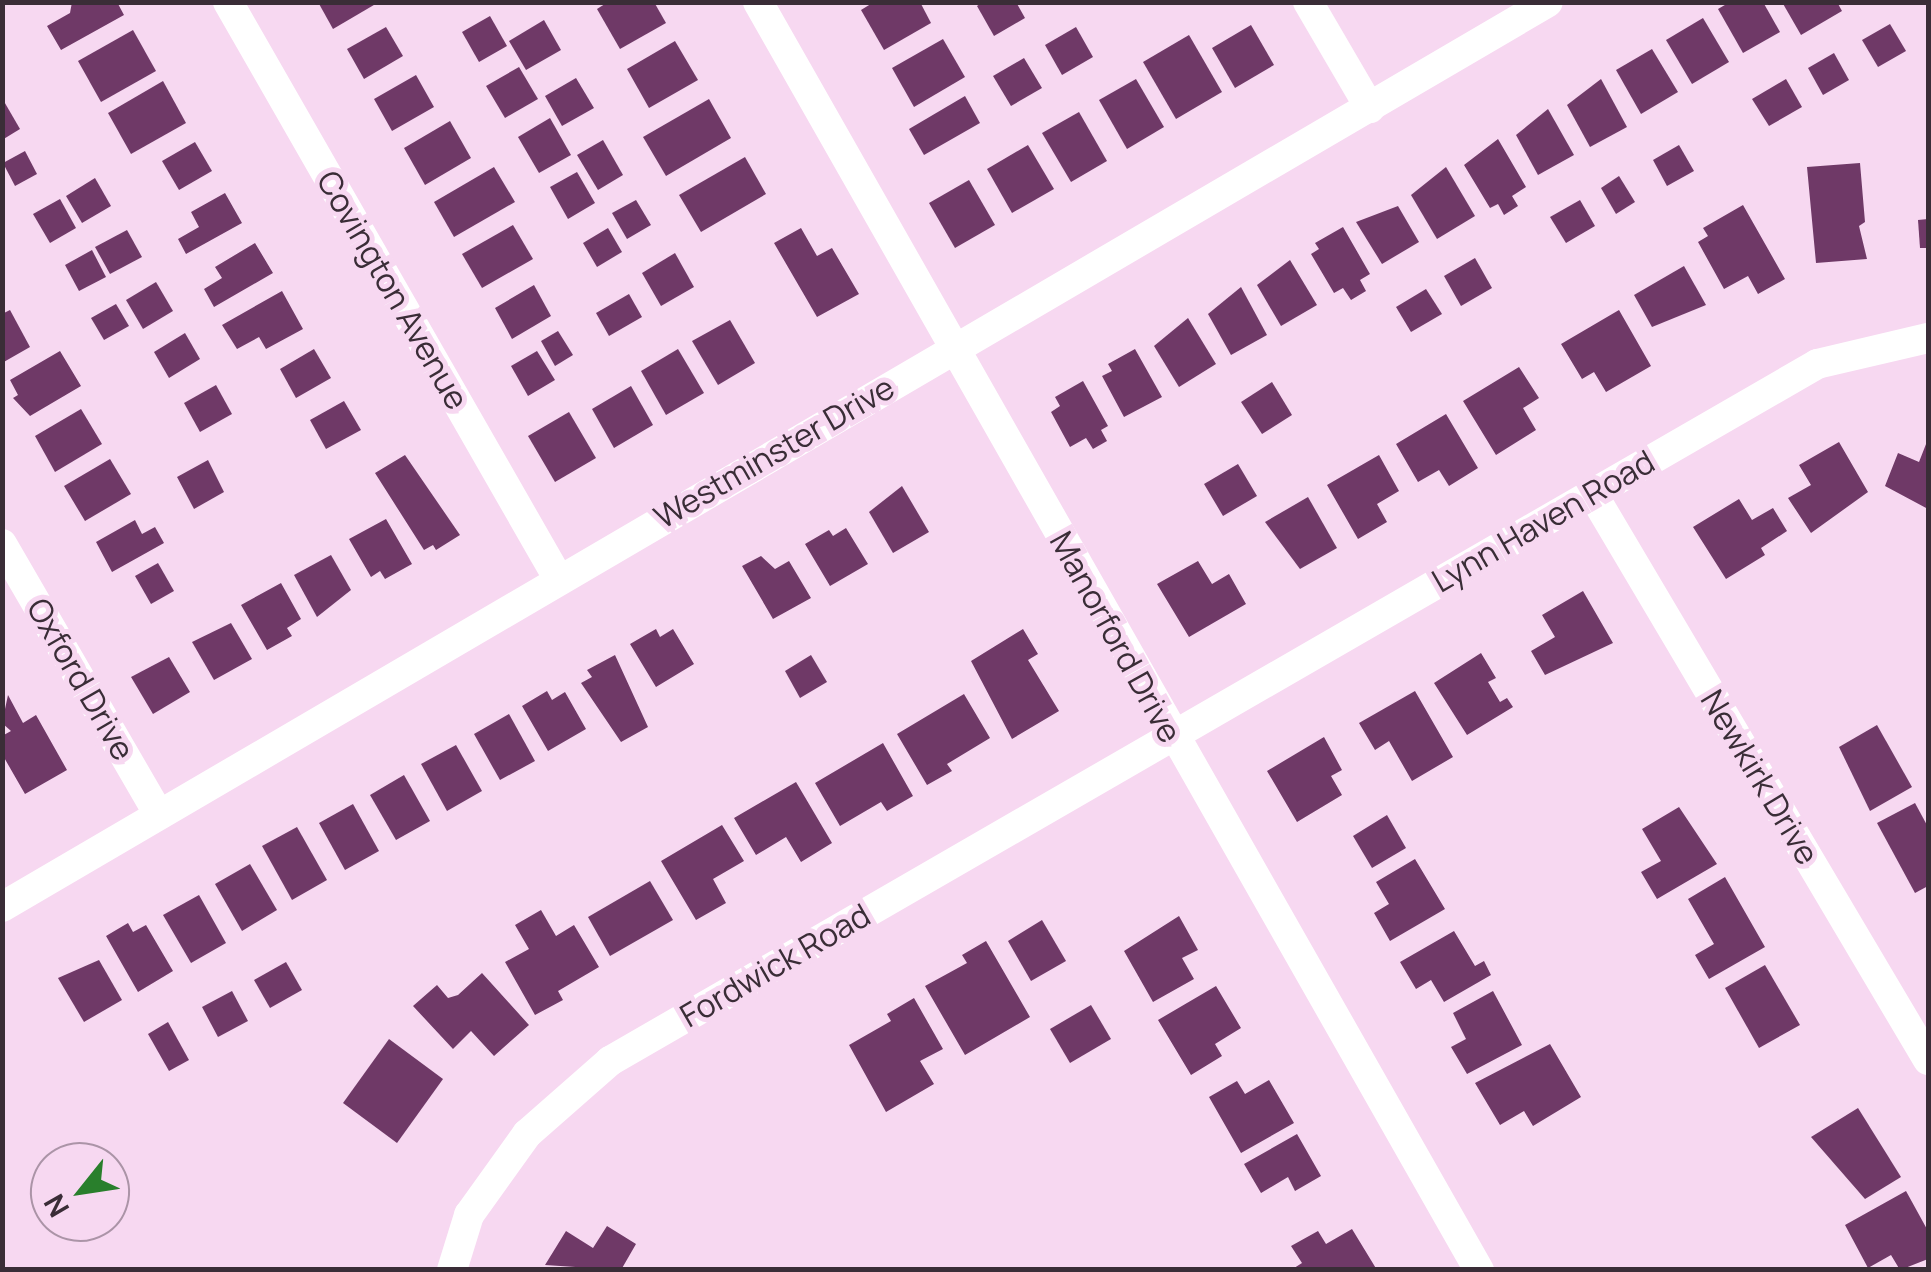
<!DOCTYPE html>
<style>
body{margin:0}
#map{position:relative;width:1931px;height:1272px;overflow:hidden;background:#f7d8f1;font-family:Manrope,sans-serif}
div>[style]{position:absolute}
[style*='--x']{left:calc(var(--x)*1px);top:calc(var(--y)*1px);width:calc(var(--w)*1px);rotate:calc(var(--a)*1deg)}
.building>*{inset:0;background:#6f3967}
.minor>*{height:30px;margin:-15px;padding:0 15px;transform-origin:15px;border-radius:15px;background:#fff}
span{translate:-50% -50%;white-space:nowrap;text-align:center;line-height:1.15;-webkit-text-stroke:10px #f7d8f1;paint-order:stroke}
.street-label{font-size:32px;color:#3a2d37}
.frame{position:absolute;inset:0;border:5px solid #3a2d37;pointer-events:none}
.north{position:absolute;left:30px;top:1142px;width:100px;height:100px;box-sizing:border-box;background:#f7d8f1;border:2px solid #ab94a7;border-radius:50%;rotate:240deg;font-size:28px;font-weight:700;line-height:40px;text-align:center;color:#3a2d37}
.north::after{content:'';display:block;margin:auto;width:35px;height:45px;background:#297f2c;clip-path:polygon(50% 0,100% 100%,50% 72%,0 100%)}
</style>
<div id="map">
<div class="building">
<div style="clip-path:polygon(72px 2px,117px 2px,124px 15px,61px 50px,47px 26px,70px 13px)"></div>
<div style="clip-path:polygon(318px 2px,379px 2px,333px 29px)"></div>
<div style="clip-path:polygon(608px 2px,654px 2px,666px 23px,620px 49px,597px 9px)"></div>
<div style="clip-path:polygon(874px 2px,920px 2px,931px 23px,884px 50px,861px 10px)"></div>
<div style="clip-path:polygon(983px 2px,1016px 2px,1025px 18px,994px 36px,977px 6px)"></div>
<div style="clip-path:polygon(1730px 2px,1763px 2px,1780px 32px,1743px 53px,1718px 9px)"></div>
<div style="clip-path:polygon(1782px 2px,1837px 2px,1842px 11px,1801px 35px)"></div>
<div style="clip-path:polygon(490px 16px,507px 46px,479px 62px,462px 32px)"></div>
<div style="clip-path:polygon(1703px 18px,1729px 62px,1692px 84px,1666px 40px)"></div>
<div style="clip-path:polygon(544px 20px,561px 50px,526px 70px,509px 41px)"></div>
<div style="clip-path:polygon(1890px 24px,1906px 51px,1878px 67px,1862px 40px)"></div>
<div style="clip-path:polygon(1251px 25px,1274px 65px,1235px 88px,1212px 48px)"></div>
<div style="clip-path:polygon(386px 27px,403px 56px,364px 79px,347px 49px)"></div>
<div style="clip-path:polygon(1076px 27px,1093px 57px,1062px 75px,1045px 45px)"></div>
<div style="clip-path:polygon(133px 30px,156px 71px,101px 102px,78px 61px)"></div>
<div style="clip-path:polygon(1189px 35px,1222px 92px,1176px 119px,1143px 62px)"></div>
<div style="clip-path:polygon(943px 39px,965px 77px,914px 107px,892px 68px)"></div>
<div style="clip-path:polygon(675px 41px,698px 80px,649px 108px,627px 69px)"></div>
<div style="clip-path:polygon(1652px 49px,1678px 92px,1641px 114px,1616px 70px)"></div>
<div style="clip-path:polygon(1834px 53px,1849px 80px,1823px 95px,1808px 68px)"></div>
<div style="clip-path:polygon(1024px 58px,1042px 88px,1011px 106px,993px 76px)"></div>
<div style="clip-path:polygon(519px 67px,538px 99px,505px 118px,486px 86px)"></div>
<div style="clip-path:polygon(416px 75px,434px 107px,392px 131px,374px 99px)"></div>
<div style="clip-path:polygon(576px 78px,594px 108px,562px 126px,545px 96px)"></div>
<div style="clip-path:polygon(1136px 79px,1164px 127px,1127px 149px,1099px 100px)"></div>
<div style="clip-path:polygon(1601px 79px,1627px 127px,1590px 147px,1567px 105px)"></div>
<div style="clip-path:polygon(1786px 79px,1802px 107px,1769px 126px,1752px 99px)"></div>
<div style="clip-path:polygon(163px 81px,186px 123px,131px 154px,108px 113px)"></div>
<div style="clip-path:polygon(965px 96px,980px 123px,924px 155px,909px 129px)"></div>
<div style="clip-path:polygon(2px 98px,20px 129px,2px 140px)"></div>
<div style="clip-path:polygon(709px 99px,731px 138px,666px 176px,643px 137px)"></div>
<div style="clip-path:polygon(1548px 109px,1574px 155px,1538px 175px,1516px 135px)"></div>
<div style="clip-path:polygon(1079px 112px,1107px 161px,1071px 182px,1042px 133px)"></div>
<div style="clip-path:polygon(550px 118px,571px 155px,539px 173px,518px 137px)"></div>
<div style="clip-path:polygon(450px 121px,471px 158px,425px 185px,404px 148px)"></div>
<div style="clip-path:polygon(1498px 139px,1526px 187px,1512px 196px,1518px 206px,1504px 215px,1498px 204px,1490px 208px,1464px 165px)"></div>
<div style="clip-path:polygon(603px 140px,623px 175px,598px 190px,577px 155px)"></div>
<div style="clip-path:polygon(195px 142px,212px 171px,179px 190px,162px 161px)"></div>
<div style="clip-path:polygon(1028px 145px,1054px 189px,1012px 213px,987px 169px)"></div>
<div style="clip-path:polygon(1679px 145px,1694px 171px,1667px 186px,1653px 160px)"></div>
<div style="clip-path:polygon(25px 151px,37px 174px,15px 186px,3px 163px)"></div>
<div style="clip-path:polygon(745px 157px,766px 194px,701px 232px,679px 195px)"></div>
<div style="clip-path:polygon(1860px 163px,1865px 222px,1859px 226px,1867px 259px,1816px 263px,1807px 167px)"></div>
<div style="clip-path:polygon(494px 167px,515px 202px,454px 237px,434px 202px)"></div>
<div style="clip-path:polygon(1446px 167px,1475px 216px,1437px 239px,1411px 195px)"></div>
<div style="clip-path:polygon(577px 172px,595px 203px,568px 219px,550px 187px)"></div>
<div style="clip-path:polygon(1619px 176px,1635px 202px,1616px 214px,1601px 188px)"></div>
<div style="clip-path:polygon(95px 178px,111px 206px,82px 223px,66px 196px)"></div>
<div style="clip-path:polygon(969px 180px,995px 225px,955px 248px,929px 203px)"></div>
<div style="clip-path:polygon(225px 193px,242px 223px,186px 254px,178px 239px,199px 227px,191px 212px)"></div>
<div style="clip-path:polygon(60px 199px,76px 228px,50px 243px,33px 214px)"></div>
<div style="clip-path:polygon(636px 200px,651px 225px,627px 239px,612px 213px)"></div>
<div style="clip-path:polygon(1580px 200px,1595px 226px,1566px 243px,1550px 217px)"></div>
<div style="clip-path:polygon(1743px 205px,1785px 279px,1758px 294px,1748px 276px,1724px 289px,1698px 242px,1708px 236px,1703px 228px)"></div>
<div style="clip-path:polygon(1398px 206px,1419px 242px,1382px 264px,1356px 222px)"></div>
<div style="clip-path:polygon(1928px 219px,1928px 248px,1920px 248px,1918px 220px)"></div>
<div style="clip-path:polygon(513px 225px,533px 259px,482px 288px,462px 254px)"></div>
<div style="clip-path:polygon(1343px 227px,1370px 274px,1360px 280px,1366px 291px,1351px 300px,1343px 288px,1334px 293px,1311px 254px,1319px 249px,1315px 243px)"></div>
<div style="clip-path:polygon(608px 228px,622px 252px,597px 267px,583px 243px)"></div>
<div style="clip-path:polygon(801px 228px,817px 256px,832px 248px,859px 294px,817px 317px,774px 243px)"></div>
<div style="clip-path:polygon(127px 230px,142px 257px,110px 274px,95px 247px)"></div>
<div style="clip-path:polygon(255px 243px,273px 273px,214px 307px,204px 289px,222px 278px,215px 267px)"></div>
<div style="clip-path:polygon(92px 250px,106px 277px,79px 291px,65px 265px)"></div>
<div style="clip-path:polygon(675px 253px,694px 287px,661px 306px,642px 273px)"></div>
<div style="clip-path:polygon(1475px 258px,1492px 288px,1461px 306px,1444px 276px)"></div>
<div style="clip-path:polygon(1290px 260px,1317px 305px,1281px 326px,1257px 285px)"></div>
<div style="clip-path:polygon(1684px 266px,1706px 305px,1652px 327px,1634px 295px)"></div>
<div style="clip-path:polygon(156px 282px,173px 311px,143px 329px,126px 300px)"></div>
<div style="clip-path:polygon(534px 285px,551px 316px,512px 339px,495px 308px)"></div>
<div style="clip-path:polygon(1241px 287px,1267px 335px,1231px 355px,1208px 314px)"></div>
<div style="clip-path:polygon(1426px 289px,1442px 314px,1411px 332px,1396px 307px)"></div>
<div style="clip-path:polygon(282px 291px,303px 329px,266px 349px,259px 337px,237px 349px,222px 325px)"></div>
<div style="clip-path:polygon(629px 294px,642px 317px,609px 336px,596px 313px)"></div>
<div style="clip-path:polygon(116px 304px,129px 326px,104px 340px,91px 318px)"></div>
<div style="clip-path:polygon(10px 310px,30px 347px,2px 363px,2px 314px)"></div>
<div style="clip-path:polygon(1619px 310px,1651px 366px,1606px 392px,1594px 372px,1582px 379px,1561px 344px)"></div>
<div style="clip-path:polygon(1188px 318px,1216px 364px,1179px 387px,1154px 346px)"></div>
<div style="clip-path:polygon(730px 320px,755px 363px,718px 385px,692px 341px)"></div>
<div style="clip-path:polygon(558px 331px,573px 355px,555px 366px,541px 341px)"></div>
<div style="clip-path:polygon(185px 333px,200px 359px,169px 378px,154px 352px)"></div>
<div style="clip-path:polygon(314px 349px,331px 378px,296px 398px,280px 369px)"></div>
<div style="clip-path:polygon(678px 349px,704px 393px,666px 415px,641px 371px)"></div>
<div style="clip-path:polygon(1135px 349px,1162px 397px,1124px 417px,1102px 376px,1112px 371px,1108px 364px)"></div>
<div style="clip-path:polygon(60px 351px,81px 386px,30px 416px,13px 398px,18px 395px,10px 380px)"></div>
<div style="clip-path:polygon(537px 351px,555px 380px,528px 396px,511px 366px)"></div>
<div style="clip-path:polygon(1519px 367px,1539px 398px,1523px 408px,1536px 430px,1496px 455px,1463px 401px)"></div>
<div style="clip-path:polygon(1083px 381px,1108px 426px,1101px 430px,1107px 441px,1093px 449px,1086px 438px,1070px 447px,1051px 412px,1060px 406px,1055px 397px)"></div>
<div style="clip-path:polygon(1272px 382px,1292px 415px,1262px 434px,1241px 402px)"></div>
<div style="clip-path:polygon(216px 385px,232px 414px,200px 432px,184px 403px)"></div>
<div style="clip-path:polygon(631px 386px,653px 425px,614px 448px,592px 409px)"></div>
<div style="clip-path:polygon(344px 401px,361px 430px,326px 449px,310px 420px)"></div>
<div style="clip-path:polygon(81px 409px,102px 444px,55px 472px,35px 436px)"></div>
<div style="clip-path:polygon(569px 412px,596px 458px,555px 482px,528px 436px)"></div>
<div style="clip-path:polygon(1446px 414px,1478px 468px,1449px 486px,1439px 470px,1418px 482px,1396px 444px)"></div>
<div style="clip-path:polygon(1928px 439px,1928px 509px,1885px 486px,1898px 453px,1919px 462px)"></div>
<div style="clip-path:polygon(1839px 442px,1868px 492px,1811px 533px,1788px 498px,1811px 485px,1799px 465px)"></div>
<div style="clip-path:polygon(405px 455px,460px 535px,436px 550px,433px 545px,424px 550px,375px 473px)"></div>
<div style="clip-path:polygon(1379px 455px,1399px 491px,1377px 504px,1387px 522px,1358px 539px,1327px 485px)"></div>
<div style="clip-path:polygon(110px 459px,131px 494px,85px 521px,64px 486px)"></div>
<div style="clip-path:polygon(208px 460px,224px 492px,194px 509px,177px 477px)"></div>
<div style="clip-path:polygon(1238px 464px,1257px 496px,1223px 516px,1204px 484px)"></div>
<div style="clip-path:polygon(902px 486px,929px 532px,893px 553px,869px 512px)"></div>
<div style="clip-path:polygon(1308px 497px,1337px 548px,1300px 569px,1265px 522px)"></div>
<div style="clip-path:polygon(1739px 499px,1752px 520px,1773px 508px,1787px 531px,1761px 548px,1765px 555px,1726px 579px,1693px 527px)"></div>
<div style="clip-path:polygon(386px 519px,412px 564px,385px 579px,380px 571px,371px 577px,349px 539px)"></div>
<div style="clip-path:polygon(135px 520px,142px 534px,155px 527px,164px 543px,112px 572px,96px 542px)"></div>
<div style="clip-path:polygon(846px 528px,868px 564px,830px 586px,805px 544px,829px 530px,833px 536px)"></div>
<div style="clip-path:polygon(331px 555px,351px 590px,317px 617px,294px 575px)"></div>
<div style="clip-path:polygon(761px 556px,775px 569px,789px 561px,811px 598px,773px 619px,742px 566px)"></div>
<div style="clip-path:polygon(1198px 561px,1212px 584px,1229px 574px,1246px 604px,1189px 637px,1157px 584px)"></div>
<div style="clip-path:polygon(158px 563px,174px 591px,151px 604px,135px 576px)"></div>
<div style="clip-path:polygon(281px 583px,301px 619px,287px 628px,292px 636px,267px 650px,241px 605px)"></div>
<div style="clip-path:polygon(1583px 591px,1613px 643px,1545px 675px,1531px 651px,1555px 637px,1542px 615px)"></div>
<div style="clip-path:polygon(231px 623px,252px 659px,214px 680px,192px 642px)"></div>
<div style="clip-path:polygon(656px 629px,660px 637px,673px 629px,694px 664px,656px 687px,630px 644px)"></div>
<div style="clip-path:polygon(1023px 629px,1038px 654px,1028px 660px,1059px 711px,1012px 739px,971px 661px)"></div>
<div style="clip-path:polygon(1481px 653px,1496px 678px,1488px 682px,1500px 702px,1507px 698px,1513px 707px,1467px 735px,1434px 683px)"></div>
<div style="clip-path:polygon(615px 655px,648px 727px,621px 742px,581px 683px,592px 677px,587px 670px)"></div>
<div style="clip-path:polygon(811px 655px,827px 682px,800px 698px,785px 671px)"></div>
<div style="clip-path:polygon(169px 657px,190px 692px,153px 714px,131px 677px)"></div>
<div style="clip-path:polygon(547px 691px,552px 700px,565px 692px,586px 729px,548px 751px,522px 706px)"></div>
<div style="clip-path:polygon(1415px 691px,1453px 757px,1412px 781px,1389px 741px,1375px 750px,1359px 723px)"></div>
<div style="clip-path:polygon(964px 694px,990px 738px,947px 764px,952px 771px,927px 785px,897px 734px)"></div>
<div style="clip-path:polygon(8px 695px,23px 723px,36px 715px,67px 770px,25px 794px,2px 754px,2px 736px,11px 731px,2px 723px)"></div>
<div style="clip-path:polygon(509px 714px,535px 761px,500px 780px,474px 734px)"></div>
<div style="clip-path:polygon(1877px 725px,1912px 787px,1870px 811px,1839px 747px)"></div>
<div style="clip-path:polygon(1324px 737px,1342px 770px,1331px 776px,1342px 795px,1297px 822px,1267px 771px)"></div>
<div style="clip-path:polygon(883px 743px,913px 796px,887px 811px,881px 802px,840px 826px,815px 783px)"></div>
<div style="clip-path:polygon(456px 745px,482px 791px,447px 811px,421px 764px)"></div>
<div style="clip-path:polygon(404px 775px,430px 821px,396px 840px,370px 795px)"></div>
<div style="clip-path:polygon(796px 782px,832px 843px,801px 862px,786px 837px,756px 855px,734px 818px)"></div>
<div style="clip-path:polygon(1915px 803px,1928px 827px,1928px 886px,1915px 893px,1877px 823px)"></div>
<div style="clip-path:polygon(353px 804px,379px 851px,345px 870px,319px 823px)"></div>
<div style="clip-path:polygon(1679px 807px,1717px 864px,1657px 899px,1641px 872px,1661px 861px,1642px 829px)"></div>
<div style="clip-path:polygon(1387px 815px,1406px 848px,1372px 868px,1353px 836px)"></div>
<div style="clip-path:polygon(722px 825px,744px 861px,713px 879px,726px 903px,696px 920px,661px 861px)"></div>
<div style="clip-path:polygon(297px 827px,327px 880px,292px 900px,262px 846px)"></div>
<div style="clip-path:polygon(1415px 859px,1445px 909px,1390px 941px,1374px 913px,1389px 904px,1376px 882px)"></div>
<div style="clip-path:polygon(250px 864px,277px 910px,242px 931px,215px 884px)"></div>
<div style="clip-path:polygon(1725px 877px,1765px 947px,1709px 979px,1695px 955px,1714px 944px,1688px 899px)"></div>
<div style="clip-path:polygon(650px 881px,673px 920px,610px 956px,588px 917px)"></div>
<div style="clip-path:polygon(199px 895px,226px 943px,191px 963px,163px 915px)"></div>
<div style="clip-path:polygon(541px 910px,556px 936px,574px 925px,599px 967px,558px 991px,563px 1000px,535px 1015px,505px 962px,529px 949px,515px 925px)"></div>
<div style="clip-path:polygon(1179px 916px,1198px 950px,1182px 958px,1194px 979px,1153px 1002px,1124px 951px)"></div>
<div style="clip-path:polygon(1042px 920px,1066px 961px,1031px 981px,1008px 941px)"></div>
<div style="clip-path:polygon(128px 923px,133px 932px,146px 925px,173px 971px,138px 992px,106px 936px)"></div>
<div style="clip-path:polygon(1454px 931px,1475px 966px,1484px 961px,1491px 975px,1444px 1002px,1431px 980px,1416px 989px,1400px 962px)"></div>
<div style="clip-path:polygon(986px 941px,1030px 1017px,965px 1055px,925px 986px,967px 963px,962px 955px)"></div>
<div style="clip-path:polygon(99px 960px,122px 1000px,84px 1022px,58px 978px)"></div>
<div style="clip-path:polygon(286px 962px,302px 990px,270px 1008px,254px 980px)"></div>
<div style="clip-path:polygon(1765px 965px,1800px 1025px,1759px 1048px,1725px 988px)"></div>
<div style="clip-path:polygon(482px 973px,529px 1025px,494px 1056px,471px 1031px,453px 1049px,413px 1006px,437px 985px,448px 998px,458px 995px)"></div>
<div style="clip-path:polygon(1216px 986px,1241px 1028px,1215px 1044px,1222px 1056px,1191px 1075px,1158px 1020px)"></div>
<div style="clip-path:polygon(232px 991px,248px 1021px,218px 1037px,202px 1007px)"></div>
<div style="clip-path:polygon(1493px 991px,1522px 1045px,1467px 1074px,1451px 1047px,1466px 1039px,1453px 1013px)"></div>
<div style="clip-path:polygon(914px 998px,943px 1049px,920px 1061px,934px 1084px,886px 1112px,849px 1045px,891px 1021px,887px 1014px)"></div>
<div style="clip-path:polygon(1091px 1005px,1111px 1039px,1070px 1063px,1050px 1029px)"></div>
<div style="clip-path:polygon(168px 1022px,189px 1060px,169px 1071px,148px 1034px)"></div>
<div style="clip-path:polygon(389px 1039px,443px 1079px,397px 1143px,343px 1103px)"></div>
<div style="clip-path:polygon(1550px 1044px,1581px 1097px,1533px 1126px,1524px 1111px,1500px 1125px,1475px 1083px)"></div>
<div style="clip-path:polygon(1269px 1080px,1294px 1123px,1241px 1153px,1209px 1097px,1237px 1081px,1245px 1094px)"></div>
<div style="clip-path:polygon(1858px 1108px,1901px 1177px,1865px 1199px,1811px 1137px)"></div>
<div style="clip-path:polygon(1297px 1134px,1321px 1176px,1295px 1191px,1288px 1177px,1261px 1193px,1244px 1164px)"></div>
<div style="clip-path:polygon(1906px 1191px,1928px 1231px,1928px 1259px,1900px 1270px,1891px 1255px,1868px 1268px,1845px 1225px)"></div>
<div style="clip-path:polygon(607px 1226px,636px 1244px,621px 1270px,545px 1265px,566px 1231px,593px 1248px)"></div>
<div style="clip-path:polygon(1352px 1229px,1377px 1270px,1291px 1270px,1302px 1263px,1291px 1246px,1318px 1231px,1326px 1244px)"></div>
</div>
<div class="minor">
<div style="--x:228;--y:2;--w:664;--a:60.19"></div>
<div style="--x:758;--y:2;--w:1459;--a:60.38"></div>
<div style="--x:1308;--y:2;--w:123;--a:59.7"></div>
<div style="--x:1592;--y:493;--w:659;--a:59.35"></div>
<div style="--x:2;--y:544;--w:313;--a:59.9"></div>
<div style="--x:2;--y:907;--w:1791;--a:-30.34"></div>
<div style="--x:452;--y:1270;--w:58;--a:-72.8"></div>
<div style="--x:469;--y:1215;--w:100;--a:-54.4"></div>
<div style="--x:527;--y:1134;--w:111;--a:-41.3"></div>
<div style="--x:610;--y:1061;--w:1394;--a:-30"></div>
<div style="--x:1817;--y:364;--w:114;--a:-13.2"></div>
</div>
<div class="street-label">
<span style="left:393px;top:290px;rotate:60deg">Covington Avenue</span>
<span style="left:774px;top:452px;rotate:-30deg">Westminster Drive</span>
<span style="left:1543px;top:521px;rotate:-30deg">Lynn Haven Road</span>
<span style="left:1116px;top:637px;rotate:61deg">Manorford Drive</span>
<span style="left:81px;top:679px;rotate:60deg">Oxford Drive</span>
<span style="left:1760px;top:777px;rotate:59deg">Newkirk Drive</span>
<span style="left:775px;top:965px;rotate:-30deg">Fordwick Road</span>
</div>
<div class="frame"></div>
<div class="north">N</div>
</div>
